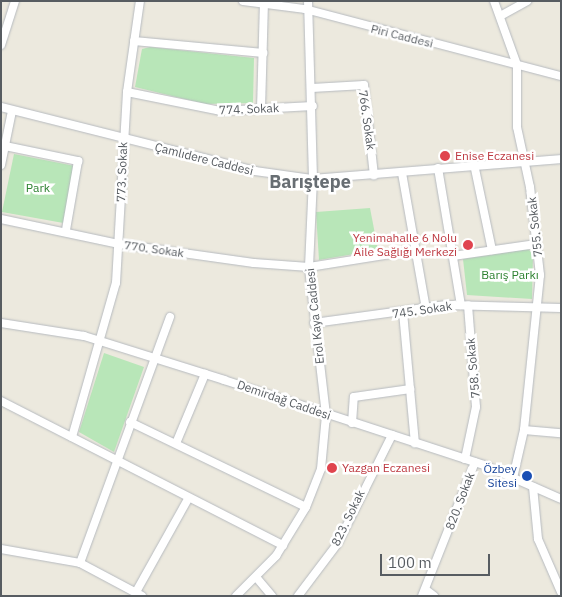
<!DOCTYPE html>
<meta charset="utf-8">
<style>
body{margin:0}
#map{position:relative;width:562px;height:597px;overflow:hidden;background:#ece9de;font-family:"IBM Plex Sans",sans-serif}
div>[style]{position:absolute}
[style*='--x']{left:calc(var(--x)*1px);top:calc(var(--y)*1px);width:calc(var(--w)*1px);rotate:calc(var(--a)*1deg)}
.green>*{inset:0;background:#b8e6b8}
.roads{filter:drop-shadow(0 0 1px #b6babf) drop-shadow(0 0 1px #b6babf)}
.minor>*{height:8px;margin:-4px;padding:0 4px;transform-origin:4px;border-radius:4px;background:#fff}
.dots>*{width:14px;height:14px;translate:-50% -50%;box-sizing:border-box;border:2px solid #fff;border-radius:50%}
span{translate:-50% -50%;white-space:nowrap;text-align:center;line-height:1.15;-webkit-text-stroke:5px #fff;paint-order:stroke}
.street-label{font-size:12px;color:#575c61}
.health-label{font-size:12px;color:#be3a42}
.left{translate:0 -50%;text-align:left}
.right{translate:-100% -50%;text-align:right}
.park-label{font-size:12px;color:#2e8231}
.transit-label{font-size:12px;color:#164399}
.district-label{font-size:18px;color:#686e73;font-weight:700}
.frame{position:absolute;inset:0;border:2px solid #575c61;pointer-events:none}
.scale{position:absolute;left:380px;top:554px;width:110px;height:22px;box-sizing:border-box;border:2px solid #575c61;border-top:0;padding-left:6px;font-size:15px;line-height:18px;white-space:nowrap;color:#575c61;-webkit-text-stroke:4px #fff;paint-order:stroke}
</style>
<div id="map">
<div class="green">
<div style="clip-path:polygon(150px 47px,254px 58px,253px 103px,205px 104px,135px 87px,142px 49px)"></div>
<div style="clip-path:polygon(14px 154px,80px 167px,69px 224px,2px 212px)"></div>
<div style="clip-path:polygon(370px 208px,378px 250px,319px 260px,316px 212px)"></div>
<div style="clip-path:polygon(528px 249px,533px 254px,532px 299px,467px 295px,463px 259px)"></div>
<div style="clip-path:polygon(104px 353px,144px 367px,114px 452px,79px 432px)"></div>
</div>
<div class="roads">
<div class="minor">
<div style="--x:243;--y:1;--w:63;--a:7.4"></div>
<div style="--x:305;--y:9;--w:265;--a:14.7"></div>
<div style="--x:494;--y:1;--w:68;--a:70.2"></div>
<div style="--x:517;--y:65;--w:62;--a:90"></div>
<div style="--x:517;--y:127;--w:61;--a:77.8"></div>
<div style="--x:530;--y:187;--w:89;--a:83.5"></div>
<div style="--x:540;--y:275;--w:156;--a:95.9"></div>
<div style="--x:524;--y:430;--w:49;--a:102.9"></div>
<div style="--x:502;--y:15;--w:29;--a:-29"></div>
<div style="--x:134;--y:41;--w:130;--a:5.3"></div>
<div style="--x:1;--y:45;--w:46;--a:-72.3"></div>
<div style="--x:312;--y:88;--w:52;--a:-3.3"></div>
<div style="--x:364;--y:85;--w:91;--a:83.7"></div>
<div style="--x:127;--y:92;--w:95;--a:11.5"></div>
<div style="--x:220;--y:111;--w:93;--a:-3.1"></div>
<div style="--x:1;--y:107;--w:262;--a:14.1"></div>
<div style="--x:255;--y:171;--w:59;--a:7.9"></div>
<div style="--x:313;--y:179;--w:249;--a:-4.6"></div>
<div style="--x:261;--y:109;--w:108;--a:-88.4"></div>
<div style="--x:5;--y:146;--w:75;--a:11.6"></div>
<div style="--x:78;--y:161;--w:70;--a:99.9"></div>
<div style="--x:474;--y:164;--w:88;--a:78.2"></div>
<div style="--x:1;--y:165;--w:55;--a:-78.5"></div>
<div style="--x:438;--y:168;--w:139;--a:80.5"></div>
<div style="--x:402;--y:173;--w:138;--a:80"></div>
<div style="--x:1;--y:219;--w:121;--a:12"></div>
<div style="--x:119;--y:244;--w:136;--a:8"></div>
<div style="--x:254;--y:263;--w:55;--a:4.2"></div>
<div style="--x:309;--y:267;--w:108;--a:-9"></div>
<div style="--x:453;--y:256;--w:84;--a:-8.2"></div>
<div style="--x:403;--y:312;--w:132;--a:84.8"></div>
<div style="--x:1;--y:323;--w:84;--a:8.9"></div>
<div style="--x:84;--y:336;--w:147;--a:17.4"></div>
<div style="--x:224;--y:380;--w:274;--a:18.1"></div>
<div style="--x:484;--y:465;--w:84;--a:23.8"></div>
<div style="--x:314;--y:323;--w:133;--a:-7.8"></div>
<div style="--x:446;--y:305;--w:115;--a:1.5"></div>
<div style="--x:1;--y:401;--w:317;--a:27.1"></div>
<div style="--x:130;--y:422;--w:195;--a:25.8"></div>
<div style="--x:352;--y:423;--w:26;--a:-86"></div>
<div style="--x:354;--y:397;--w:57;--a:-8.1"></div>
<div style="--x:524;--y:430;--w:37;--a:5"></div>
<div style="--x:72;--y:437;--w:160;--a:-74.1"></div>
<div style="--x:116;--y:283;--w:191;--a:-86.7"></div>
<div style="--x:127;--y:92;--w:92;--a:-81.9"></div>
<div style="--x:177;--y:441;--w:73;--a:-67.3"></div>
<div style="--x:465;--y:459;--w:53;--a:-78.1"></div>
<div style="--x:476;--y:407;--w:102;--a:-94.5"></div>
<div style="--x:533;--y:487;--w:52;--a:84.5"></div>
<div style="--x:538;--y:539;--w:58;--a:66.5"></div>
<div style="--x:1;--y:549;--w:80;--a:10"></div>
<div style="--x:80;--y:563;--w:70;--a:28"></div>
<div style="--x:80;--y:563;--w:262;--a:-69.9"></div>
<div style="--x:256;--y:577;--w:25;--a:50"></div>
<div style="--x:426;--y:590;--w:10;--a:37"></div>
<div style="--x:136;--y:592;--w:107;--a:-60.8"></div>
<div style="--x:236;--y:596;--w:57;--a:-45"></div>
<div style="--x:276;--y:556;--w:57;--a:-58.5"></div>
<div style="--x:306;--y:507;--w:41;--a:-68.5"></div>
<div style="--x:321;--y:469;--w:54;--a:-84.7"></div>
<div style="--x:326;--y:415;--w:149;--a:-96.6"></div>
<div style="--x:309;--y:267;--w:88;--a:-87.4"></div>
<div style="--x:313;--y:179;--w:178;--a:-91.6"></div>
<div style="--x:298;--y:596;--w:66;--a:-53"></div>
<div style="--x:338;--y:543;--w:121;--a:-63.4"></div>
<div style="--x:422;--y:596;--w:144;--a:-68.4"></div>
</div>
</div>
<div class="dots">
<div style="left:445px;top:156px;background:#e0444e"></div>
<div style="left:468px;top:245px;background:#e0444e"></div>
<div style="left:332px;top:468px;background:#e0444e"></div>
<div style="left:527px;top:476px;background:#1a4fb4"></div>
</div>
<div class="street-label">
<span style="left:402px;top:36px;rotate:14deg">Piri Caddesi</span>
<span style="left:249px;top:109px;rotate:-2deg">774. Sokak</span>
<span style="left:367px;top:120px;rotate:82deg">766. Sokak</span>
<span style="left:204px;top:159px;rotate:14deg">Çamlıdere Caddesi</span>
<span style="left:122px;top:172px;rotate:-88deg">773. Sokak</span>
<span style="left:535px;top:227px;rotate:-96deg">755. Sokak</span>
<span style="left:154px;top:249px;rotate:8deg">770. Sokak</span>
<span style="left:422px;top:310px;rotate:-8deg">745. Sokak</span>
<span style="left:315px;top:316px;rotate:-96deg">Erol Kaya Caddesi</span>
<span style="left:473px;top:368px;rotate:-95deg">758. Sokak</span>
<span style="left:284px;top:400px;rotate:19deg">Demirdağ Caddesi</span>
<span style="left:460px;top:501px;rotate:-69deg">820. Sokak</span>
<span style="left:348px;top:518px;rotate:-64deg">823. Sokak</span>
</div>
<div class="health-label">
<span class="left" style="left:455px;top:156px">Enise Eczanesi</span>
<span class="right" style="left:457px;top:245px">Yenimahalle 6 Nolu<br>Aile Sağlığı Merkezi</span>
<span class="left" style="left:342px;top:468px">Yazgan Eczanesi</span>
</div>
<div class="park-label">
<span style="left:38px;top:188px">Park</span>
<span style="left:510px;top:275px">Barış Parkı</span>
</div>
<div class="transit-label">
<span class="right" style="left:517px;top:476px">Özbey<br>Sitesi</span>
</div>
<div class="district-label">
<span style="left:310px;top:182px">Barıştepe</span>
</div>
<div class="frame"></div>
<div class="scale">100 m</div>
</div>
